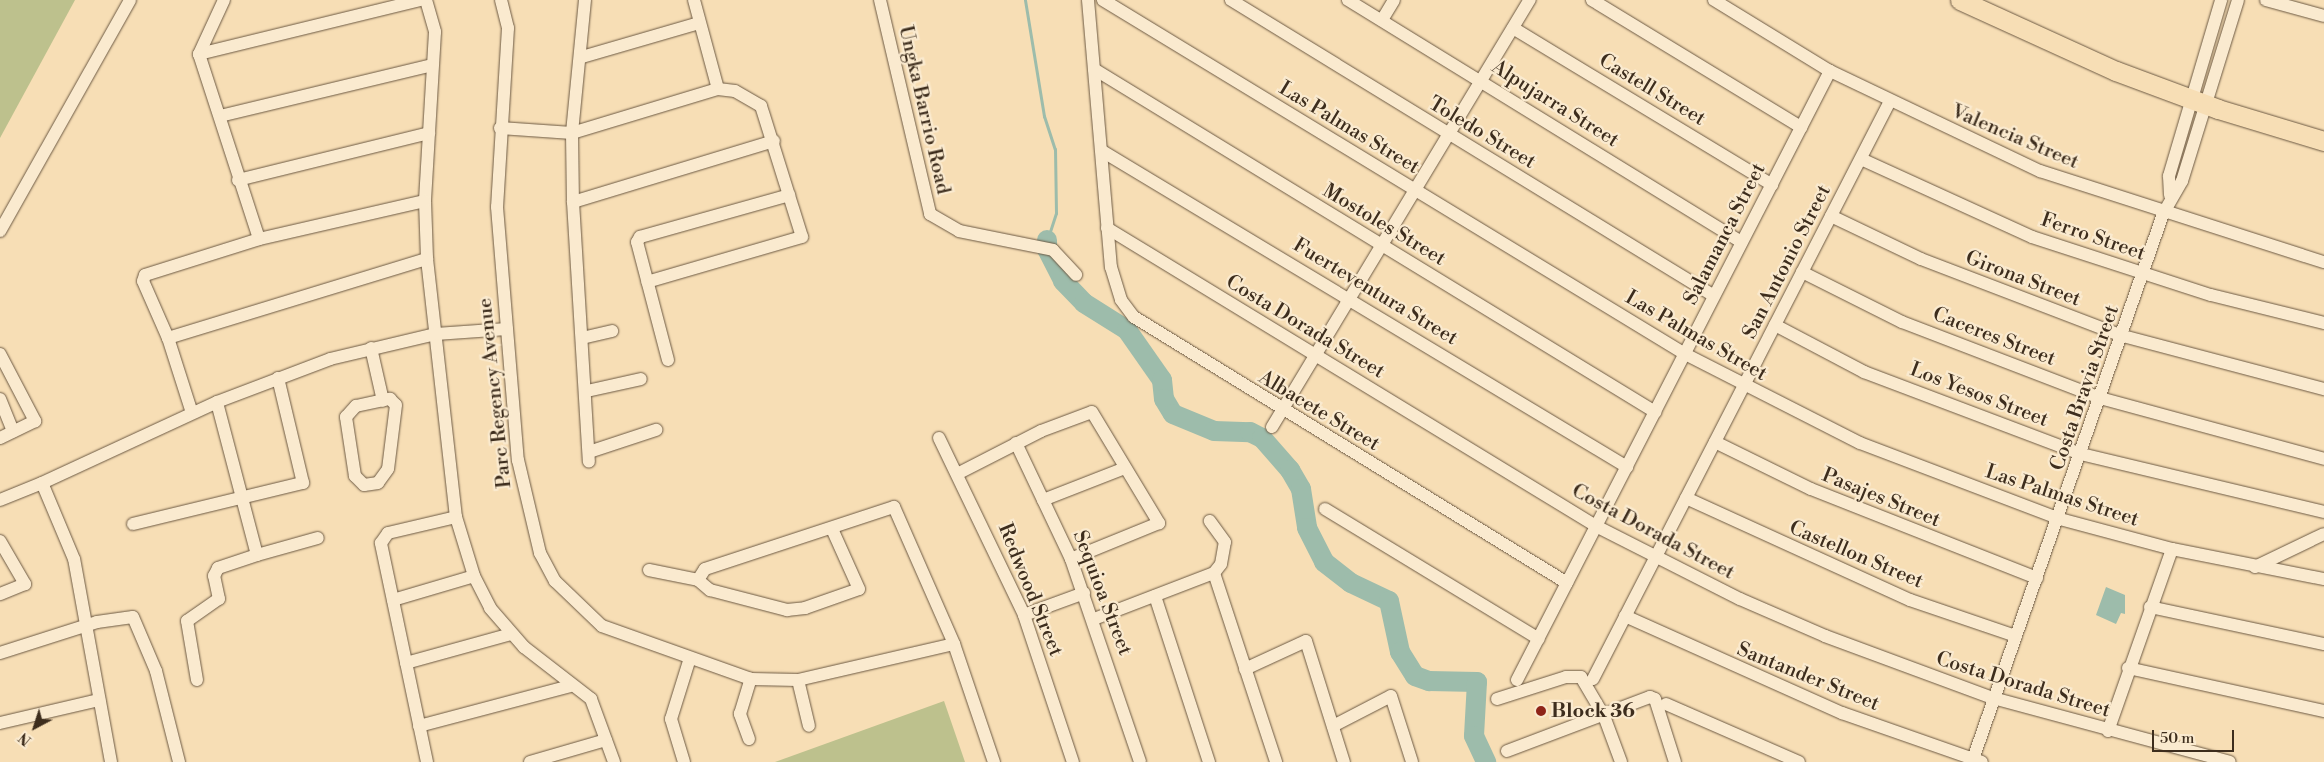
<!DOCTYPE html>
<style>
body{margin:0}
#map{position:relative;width:2324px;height:762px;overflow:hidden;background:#f7deb5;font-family:"Libre Bodoni",serif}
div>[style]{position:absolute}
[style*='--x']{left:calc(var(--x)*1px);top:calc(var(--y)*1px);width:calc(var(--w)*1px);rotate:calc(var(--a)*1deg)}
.green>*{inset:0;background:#bdc18d}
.water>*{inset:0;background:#9dbcab}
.stream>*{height:3px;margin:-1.5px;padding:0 1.5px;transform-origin:1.5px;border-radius:1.5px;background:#9dbcab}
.river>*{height:20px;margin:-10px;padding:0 10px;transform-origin:10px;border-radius:10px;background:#9dbcab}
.roads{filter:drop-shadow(0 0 1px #6c5943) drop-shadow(0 0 1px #6c5943)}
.minor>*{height:12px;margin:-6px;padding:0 6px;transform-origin:6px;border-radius:6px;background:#faeacf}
.primary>*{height:19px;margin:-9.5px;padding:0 9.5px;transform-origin:9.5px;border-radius:9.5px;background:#f7deb5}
.dots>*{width:14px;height:14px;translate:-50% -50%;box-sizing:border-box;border:2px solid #faeacf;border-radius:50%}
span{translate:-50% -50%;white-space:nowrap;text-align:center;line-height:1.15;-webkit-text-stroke:4.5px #faeacf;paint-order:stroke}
.street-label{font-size:20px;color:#3d2d1d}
.poi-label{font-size:20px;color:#3d2d1d;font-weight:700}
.left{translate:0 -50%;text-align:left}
.north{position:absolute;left:10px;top:702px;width:50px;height:50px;-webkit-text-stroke:4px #faeacf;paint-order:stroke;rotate:220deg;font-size:14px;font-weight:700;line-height:20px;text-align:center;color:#3d2d1d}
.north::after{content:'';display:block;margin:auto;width:18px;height:22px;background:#3d2d1d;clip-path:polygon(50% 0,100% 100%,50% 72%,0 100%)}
.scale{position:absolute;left:2152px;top:730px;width:82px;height:22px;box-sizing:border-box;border:2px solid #3d2d1d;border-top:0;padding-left:6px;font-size:15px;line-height:18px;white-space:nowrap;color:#3d2d1d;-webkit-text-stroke:4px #faeacf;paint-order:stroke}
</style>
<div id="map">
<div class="green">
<div style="clip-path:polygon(0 0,75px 0,0 138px)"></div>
<div style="clip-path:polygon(944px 701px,965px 762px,775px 762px)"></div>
</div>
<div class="water">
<div style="clip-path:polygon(2106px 587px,2125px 595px,2125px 614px,2121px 613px,2116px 624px,2096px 615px)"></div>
</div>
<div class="stream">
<div style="--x:1025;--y:0;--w:118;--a:80.7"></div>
<div style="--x:1044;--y:116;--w:35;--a:72"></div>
<div style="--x:1055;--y:149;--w:64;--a:89.1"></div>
<div style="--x:1056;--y:213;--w:28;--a:108"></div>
</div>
<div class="river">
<div style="--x:1047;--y:240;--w:9;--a:90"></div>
<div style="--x:1047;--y:249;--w:36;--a:63"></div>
<div style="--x:1063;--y:281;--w:30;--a:46"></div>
<div style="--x:1084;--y:303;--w:51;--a:32.1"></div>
<div style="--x:1127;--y:330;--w:61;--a:55"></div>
<div style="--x:1162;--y:380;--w:19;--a:84"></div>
<div style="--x:1164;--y:399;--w:17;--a:59"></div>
<div style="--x:1173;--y:414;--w:44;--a:22.5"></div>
<div style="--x:1214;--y:431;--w:36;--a:2"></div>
<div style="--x:1250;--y:432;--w:13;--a:27"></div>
<div style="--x:1262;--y:438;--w:43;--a:48.8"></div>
<div style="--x:1290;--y:470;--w:22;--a:60"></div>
<div style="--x:1301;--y:489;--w:39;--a:81"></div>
<div style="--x:1307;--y:528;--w:38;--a:63"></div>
<div style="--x:1324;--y:562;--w:34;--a:38"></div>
<div style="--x:1351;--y:583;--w:42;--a:25.3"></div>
<div style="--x:1389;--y:601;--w:52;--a:77.8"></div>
<div style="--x:1400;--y:652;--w:28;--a:58"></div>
<div style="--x:1415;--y:676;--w:15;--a:20"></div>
<div style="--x:1429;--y:681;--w:48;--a:1.2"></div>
<div style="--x:1477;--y:682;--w:54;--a:93.2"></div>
<div style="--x:1474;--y:736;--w:29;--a:65"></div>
</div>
<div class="roads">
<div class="minor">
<div style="--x:224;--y:0;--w:60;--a:114.8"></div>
<div style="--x:199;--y:54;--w:194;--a:72"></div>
<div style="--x:426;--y:0;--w:33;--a:74"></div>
<div style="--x:435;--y:32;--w:169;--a:93.4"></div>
<div style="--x:425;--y:201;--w:58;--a:88"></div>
<div style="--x:427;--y:259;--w:260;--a:83.6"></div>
<div style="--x:456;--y:517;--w:62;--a:73"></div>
<div style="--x:474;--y:576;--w:36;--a:63"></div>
<div style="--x:490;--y:608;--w:52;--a:48.9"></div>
<div style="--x:524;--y:647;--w:85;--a:37.8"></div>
<div style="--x:591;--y:699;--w:67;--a:69.9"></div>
<div style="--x:501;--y:0;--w:29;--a:76"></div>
<div style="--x:508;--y:28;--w:179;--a:93.5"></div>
<div style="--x:497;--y:207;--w:254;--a:85.3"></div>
<div style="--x:518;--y:460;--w:96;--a:76.7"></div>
<div style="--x:540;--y:553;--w:32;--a:62"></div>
<div style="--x:555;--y:581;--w:65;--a:43.8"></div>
<div style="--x:602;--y:626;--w:158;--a:19.6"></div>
<div style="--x:751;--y:679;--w:47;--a:1.2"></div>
<div style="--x:798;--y:680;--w:160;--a:-13"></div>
<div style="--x:954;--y:644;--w:125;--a:71.3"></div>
<div style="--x:585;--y:0;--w:134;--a:95.6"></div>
<div style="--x:572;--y:133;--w:69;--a:89.2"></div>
<div style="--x:573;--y:202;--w:260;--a:86.5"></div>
<div style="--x:694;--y:0;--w:92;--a:74.9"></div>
<div style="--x:880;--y:0;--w:220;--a:76.8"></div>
<div style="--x:930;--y:214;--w:34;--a:30"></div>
<div style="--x:959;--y:231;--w:96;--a:11.4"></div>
<div style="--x:1053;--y:250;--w:34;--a:47"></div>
<div style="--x:1088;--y:0;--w:268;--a:85.1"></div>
<div style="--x:1111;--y:267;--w:34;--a:73"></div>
<div style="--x:1121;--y:300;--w:21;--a:53"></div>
<div style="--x:1134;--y:317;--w:508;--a:31.56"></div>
<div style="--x:1103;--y:0;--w:681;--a:31.31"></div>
<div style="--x:1685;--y:354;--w:196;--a:27"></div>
<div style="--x:1860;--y:443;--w:214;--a:20.8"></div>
<div style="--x:2060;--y:519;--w:116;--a:15"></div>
<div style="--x:2172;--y:549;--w:155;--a:11.2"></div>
<div style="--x:1231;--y:0;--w:566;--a:31.5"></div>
<div style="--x:1348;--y:0;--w:462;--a:31.6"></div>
<div style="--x:1592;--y:0;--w:245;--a:31.3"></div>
<div style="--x:1714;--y:0;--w:136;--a:31.5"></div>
<div style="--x:1830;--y:71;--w:233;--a:25.5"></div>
<div style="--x:2040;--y:171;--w:298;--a:17.8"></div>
<div style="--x:2266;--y:0;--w:60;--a:15.4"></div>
<div style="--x:1382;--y:20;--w:23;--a:-59"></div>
<div style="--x:1513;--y:28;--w:303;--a:31.2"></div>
<div style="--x:199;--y:54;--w:228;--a:-13.7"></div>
<div style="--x:582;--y:57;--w:122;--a:-16.2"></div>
<div style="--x:1094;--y:69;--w:658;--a:31.44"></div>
<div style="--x:220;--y:116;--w:218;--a:-13.5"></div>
<div style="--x:500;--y:128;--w:72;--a:4"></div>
<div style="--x:572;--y:133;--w:152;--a:-16.8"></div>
<div style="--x:718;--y:89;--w:17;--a:7"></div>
<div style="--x:735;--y:91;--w:30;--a:30"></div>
<div style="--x:761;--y:106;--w:137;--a:72.6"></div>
<div style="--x:802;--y:237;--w:161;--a:163.8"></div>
<div style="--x:1102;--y:151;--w:613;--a:31.04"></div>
<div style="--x:1861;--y:159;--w:188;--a:24.5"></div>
<div style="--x:2032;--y:237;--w:188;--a:18"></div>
<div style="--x:2211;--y:295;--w:116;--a:13.9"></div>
<div style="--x:238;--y:180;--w:197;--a:-13.8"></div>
<div style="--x:2170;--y:195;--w:19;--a:-93"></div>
<div style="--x:2169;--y:176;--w:184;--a:-73.5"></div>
<div style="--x:573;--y:202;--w:210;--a:-16.9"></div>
<div style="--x:1831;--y:216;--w:100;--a:25.5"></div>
<div style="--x:1921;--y:259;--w:216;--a:20.9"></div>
<div style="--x:2123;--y:336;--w:208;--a:14.8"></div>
<div style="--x:1107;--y:228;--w:573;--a:31.36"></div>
<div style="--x:1596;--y:526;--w:161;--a:26.9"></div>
<div style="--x:1740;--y:599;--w:93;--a:23.5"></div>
<div style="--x:1825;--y:636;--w:179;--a:20.3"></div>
<div style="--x:1993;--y:698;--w:245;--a:15.1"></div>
<div style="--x:0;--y:231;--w:265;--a:-60.6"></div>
<div style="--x:1802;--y:272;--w:112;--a:26.6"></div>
<div style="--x:1902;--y:322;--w:212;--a:21"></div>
<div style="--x:2100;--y:398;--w:232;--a:15.2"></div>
<div style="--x:1775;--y:325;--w:101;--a:27.8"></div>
<div style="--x:1864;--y:372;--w:232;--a:20.7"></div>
<div style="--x:2081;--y:454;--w:250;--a:13.4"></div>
<div style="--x:168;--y:338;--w:271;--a:-17"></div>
<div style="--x:582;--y:338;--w:31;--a:-13"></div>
<div style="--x:371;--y:348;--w:54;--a:77.2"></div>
<div style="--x:0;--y:354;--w:76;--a:62.4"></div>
<div style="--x:35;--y:421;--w:39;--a:154"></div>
<div style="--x:668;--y:360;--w:122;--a:-104.7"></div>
<div style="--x:637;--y:242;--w:6;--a:-59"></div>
<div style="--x:640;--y:237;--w:155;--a:-15.7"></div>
<div style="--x:587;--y:391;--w:55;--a:-12.5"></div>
<div style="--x:0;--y:399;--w:35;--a:68"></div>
<div style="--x:390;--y:399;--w:8;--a:45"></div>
<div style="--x:396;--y:405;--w:64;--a:97.1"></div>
<div style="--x:388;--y:469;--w:17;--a:126"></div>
<div style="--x:378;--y:483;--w:14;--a:172"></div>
<div style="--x:364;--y:485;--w:13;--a:-135"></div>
<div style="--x:355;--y:476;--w:60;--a:-98.7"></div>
<div style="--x:346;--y:417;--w:15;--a:-48"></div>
<div style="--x:356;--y:406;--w:35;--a:-12"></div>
<div style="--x:192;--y:413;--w:79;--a:-107.7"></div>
<div style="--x:168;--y:338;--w:62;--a:-113.7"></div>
<div style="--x:143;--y:281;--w:6;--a:-72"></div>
<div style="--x:145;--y:275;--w:120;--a:-17.5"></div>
<div style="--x:259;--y:239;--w:170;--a:-12.9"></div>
<div style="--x:1272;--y:427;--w:499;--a:-58.9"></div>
<div style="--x:939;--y:438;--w:196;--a:64.3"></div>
<div style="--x:1024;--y:615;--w:155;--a:71.6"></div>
<div style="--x:1715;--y:442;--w:107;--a:26.1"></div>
<div style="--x:1811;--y:489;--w:243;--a:21.5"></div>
<div style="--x:1016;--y:443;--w:128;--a:64.6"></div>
<div style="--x:1071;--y:559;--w:214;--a:71.2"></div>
<div style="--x:589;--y:452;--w:71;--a:-18.2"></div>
<div style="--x:959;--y:473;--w:92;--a:-27.1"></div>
<div style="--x:1041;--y:431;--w:54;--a:-20.4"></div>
<div style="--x:1092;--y:412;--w:130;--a:58.9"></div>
<div style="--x:1159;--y:523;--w:95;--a:157.8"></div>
<div style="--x:1686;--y:498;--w:246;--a:24.5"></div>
<div style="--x:1910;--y:600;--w:112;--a:18.8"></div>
<div style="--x:0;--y:500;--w:45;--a:-22"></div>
<div style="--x:1043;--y:500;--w:88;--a:-21.3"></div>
<div style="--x:1325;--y:509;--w:250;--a:31.3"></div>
<div style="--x:133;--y:524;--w:175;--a:-13.6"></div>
<div style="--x:303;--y:483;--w:108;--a:-103.4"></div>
<div style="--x:0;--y:541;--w:50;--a:59.8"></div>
<div style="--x:25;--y:584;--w:27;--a:158"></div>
<div style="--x:257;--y:555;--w:63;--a:-15.6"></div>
<div style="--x:2255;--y:567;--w:76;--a:-25.6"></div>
<div style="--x:649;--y:570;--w:50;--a:11.5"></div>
<div style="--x:698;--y:580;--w:16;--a:40"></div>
<div style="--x:710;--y:590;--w:80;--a:14.6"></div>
<div style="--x:787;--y:610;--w:18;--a:-6"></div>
<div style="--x:805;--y:608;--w:57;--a:-19.4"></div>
<div style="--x:859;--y:589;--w:66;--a:-114.2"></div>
<div style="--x:1214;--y:573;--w:199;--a:71.8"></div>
<div style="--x:698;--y:580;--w:13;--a:-58"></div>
<div style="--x:705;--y:569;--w:199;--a:-18.2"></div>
<div style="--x:894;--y:507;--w:150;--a:66.3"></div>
<div style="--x:1155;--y:596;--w:175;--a:72"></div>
<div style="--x:393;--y:600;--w:84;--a:-16.5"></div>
<div style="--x:2150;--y:607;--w:178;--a:12"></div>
<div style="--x:1024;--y:615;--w:64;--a:-20.1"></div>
<div style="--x:1625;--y:616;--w:238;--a:24.1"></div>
<div style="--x:1842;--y:713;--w:148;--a:19.3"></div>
<div style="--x:1094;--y:619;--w:129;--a:-21"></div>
<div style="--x:1214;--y:573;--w:11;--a:-52"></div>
<div style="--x:1221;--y:564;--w:22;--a:-80"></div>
<div style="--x:1225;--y:542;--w:26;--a:-126"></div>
<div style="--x:0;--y:653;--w:102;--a:-17.7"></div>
<div style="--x:97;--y:622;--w:36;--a:-8"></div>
<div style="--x:133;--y:617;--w:59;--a:66.9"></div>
<div style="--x:156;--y:671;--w:94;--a:75.8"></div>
<div style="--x:406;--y:663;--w:109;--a:-15.4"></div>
<div style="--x:2128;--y:668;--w:201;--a:12.4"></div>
<div style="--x:1245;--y:669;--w:67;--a:-24.7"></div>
<div style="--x:1306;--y:641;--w:127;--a:72.6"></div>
<div style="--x:1593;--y:679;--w:650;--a:-62.8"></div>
<div style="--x:197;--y:680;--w:60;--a:-99.6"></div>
<div style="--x:187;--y:621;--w:39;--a:-35"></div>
<div style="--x:219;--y:599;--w:24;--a:-102"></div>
<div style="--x:214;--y:576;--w:9;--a:-63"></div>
<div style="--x:218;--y:568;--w:41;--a:-18.4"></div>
<div style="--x:257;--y:555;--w:158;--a:-104.7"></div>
<div style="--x:798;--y:680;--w:47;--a:76.6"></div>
<div style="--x:1517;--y:680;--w:685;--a:-62.8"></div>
<div style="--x:1497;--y:699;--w:72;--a:-17.7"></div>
<div style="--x:1566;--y:677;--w:15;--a:0"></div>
<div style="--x:1581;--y:677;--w:45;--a:59.5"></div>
<div style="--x:1604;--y:716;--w:49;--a:69.7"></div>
<div style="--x:1666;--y:704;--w:145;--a:23.6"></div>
<div style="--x:0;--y:723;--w:102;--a:-13.1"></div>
<div style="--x:419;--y:726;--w:156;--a:-14.8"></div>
<div style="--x:1333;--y:726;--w:65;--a:-27.3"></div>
<div style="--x:1391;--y:696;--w:69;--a:72.3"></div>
<div style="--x:2108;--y:731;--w:193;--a:-70.6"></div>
<div style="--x:749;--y:739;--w:27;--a:-110"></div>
<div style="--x:740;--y:714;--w:37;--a:-73"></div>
<div style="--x:1507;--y:751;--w:153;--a:-20.7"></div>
<div style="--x:1650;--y:697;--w:5;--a:22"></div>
<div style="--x:1655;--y:699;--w:66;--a:72.4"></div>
<div style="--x:111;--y:762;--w:206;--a:-100.3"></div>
<div style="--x:74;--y:559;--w:82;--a:-112.8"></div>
<div style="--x:42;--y:483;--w:193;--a:-24.8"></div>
<div style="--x:217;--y:402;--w:121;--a:-20.8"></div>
<div style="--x:330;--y:359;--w:109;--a:-13.3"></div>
<div style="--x:436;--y:334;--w:71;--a:-4"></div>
<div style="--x:427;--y:762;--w:224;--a:-101.9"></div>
<div style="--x:381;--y:543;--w:12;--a:-55"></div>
<div style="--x:388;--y:533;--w:70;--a:-13.2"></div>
<div style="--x:530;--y:762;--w:79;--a:-16.1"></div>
<div style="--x:684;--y:762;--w:45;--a:-106.8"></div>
<div style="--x:671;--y:719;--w:64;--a:-72.7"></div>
<div style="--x:1972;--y:762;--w:580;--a:-70.78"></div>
<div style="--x:2163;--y:214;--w:38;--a:-60"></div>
<div style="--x:2182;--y:181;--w:189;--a:-72.8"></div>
</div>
<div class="primary">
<div style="--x:1960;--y:0;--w:171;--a:24.5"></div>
<div style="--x:2116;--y:71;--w:109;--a:20.4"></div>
<div style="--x:2218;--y:109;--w:111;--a:16.8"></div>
</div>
</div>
<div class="dots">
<div style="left:1541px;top:711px;background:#8f2418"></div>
</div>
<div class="street-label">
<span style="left:1652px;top:90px;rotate:31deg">Castell Street</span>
<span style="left:1555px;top:104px;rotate:32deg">Alpujarra Street</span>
<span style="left:924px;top:110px;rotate:77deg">Ungka Barrio Road</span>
<span style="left:1349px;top:128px;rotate:31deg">Las Palmas Street</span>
<span style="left:1482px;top:133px;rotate:31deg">Toledo Street</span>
<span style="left:2015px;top:137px;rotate:23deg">Valencia Street</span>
<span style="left:1384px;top:225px;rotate:31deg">Mostoles Street</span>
<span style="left:1725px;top:234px;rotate:-63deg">Salamanca Street</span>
<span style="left:2093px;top:237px;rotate:19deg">Ferro Street</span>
<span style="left:1787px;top:262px;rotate:-63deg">San Antonio Street</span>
<span style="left:2023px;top:279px;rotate:21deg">Girona Street</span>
<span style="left:1375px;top:292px;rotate:31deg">Fuerteventura Street</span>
<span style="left:1305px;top:327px;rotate:31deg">Costa Dorada Street</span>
<span style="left:1696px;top:336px;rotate:30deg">Las Palmas Street</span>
<span style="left:1994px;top:337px;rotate:21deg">Caceres Street</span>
<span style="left:2085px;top:388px;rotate:-71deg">Costa Bravia Street</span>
<span style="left:495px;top:393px;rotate:-96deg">Parc Regency Avenue</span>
<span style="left:1979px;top:395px;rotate:21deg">Los Yesos Street</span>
<span style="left:1319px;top:411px;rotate:31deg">Albacete Street</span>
<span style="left:2062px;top:496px;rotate:18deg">Las Palmas Street</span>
<span style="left:1881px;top:498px;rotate:22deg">Pasajes Street</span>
<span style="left:1653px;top:532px;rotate:28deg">Costa Dorada Street</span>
<span style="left:1856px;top:555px;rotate:23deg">Castellon Street</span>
<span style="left:1030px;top:590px;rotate:68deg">Redwood Street</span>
<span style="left:1102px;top:593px;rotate:69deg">Sequioa Street</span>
<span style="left:1808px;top:677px;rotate:22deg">Santander Street</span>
<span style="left:2023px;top:685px;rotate:17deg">Costa Dorada Street</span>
</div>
<div class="poi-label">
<span class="left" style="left:1551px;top:711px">Block 36</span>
</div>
<div class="north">N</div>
<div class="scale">50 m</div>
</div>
